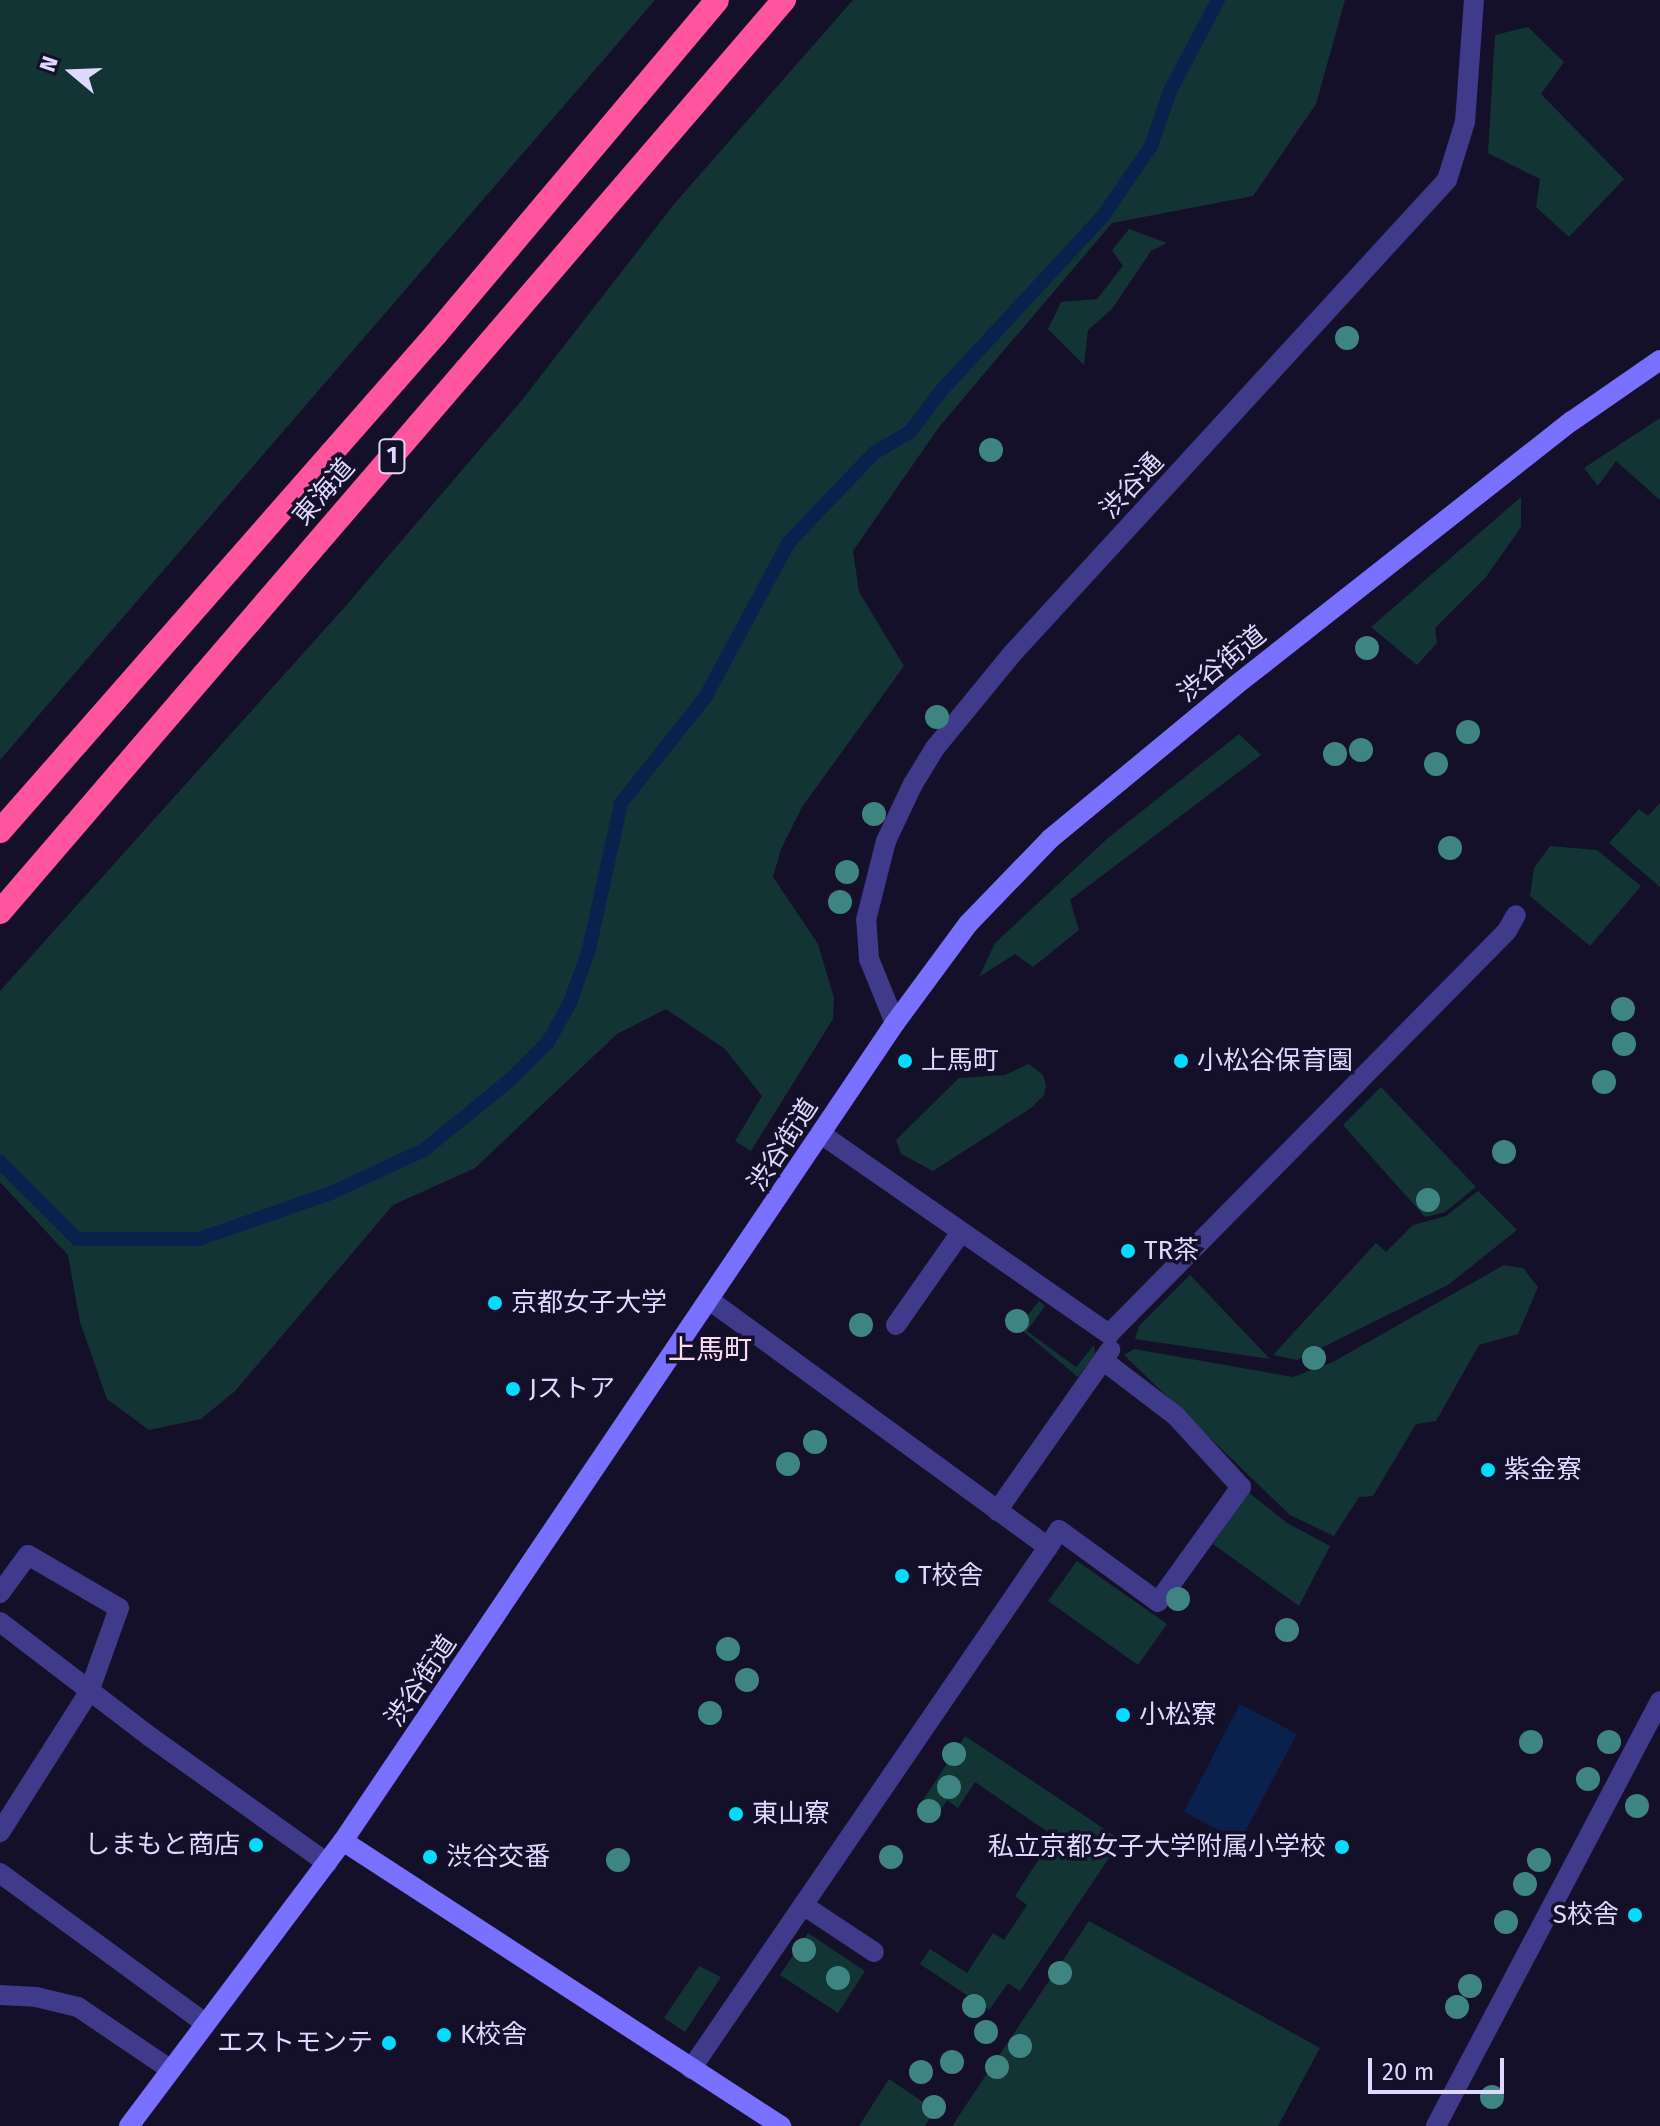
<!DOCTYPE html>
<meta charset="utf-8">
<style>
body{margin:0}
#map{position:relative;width:1660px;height:2126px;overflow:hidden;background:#15102a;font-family:"Fira Sans","Noto Sans JP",sans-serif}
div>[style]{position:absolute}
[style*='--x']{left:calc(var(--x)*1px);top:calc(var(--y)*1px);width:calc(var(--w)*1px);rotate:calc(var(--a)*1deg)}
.green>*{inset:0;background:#133434}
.water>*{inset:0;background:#0b214d}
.stream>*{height:14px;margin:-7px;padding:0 7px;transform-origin:7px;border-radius:7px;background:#0b214d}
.lane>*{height:20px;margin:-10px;padding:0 10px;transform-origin:10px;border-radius:10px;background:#403a8a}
.street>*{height:20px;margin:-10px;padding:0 10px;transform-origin:10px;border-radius:10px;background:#403a8a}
.secondary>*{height:20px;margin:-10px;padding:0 10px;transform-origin:10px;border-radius:10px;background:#7a70ff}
.highway>*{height:24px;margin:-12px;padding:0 12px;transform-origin:12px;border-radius:12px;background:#ff549e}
.trees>*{width:24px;height:24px;margin:-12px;border-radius:50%;background:#3e8581}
.dots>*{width:22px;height:22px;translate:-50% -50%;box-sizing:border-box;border:4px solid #15102a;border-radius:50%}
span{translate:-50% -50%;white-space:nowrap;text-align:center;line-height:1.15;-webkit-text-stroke:7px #15102a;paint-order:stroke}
.shield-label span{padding:2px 6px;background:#15102a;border:2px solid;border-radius:6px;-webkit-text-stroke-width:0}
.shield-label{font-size:24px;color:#dfd9ff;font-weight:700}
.street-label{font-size:26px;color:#dfd9ff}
.poi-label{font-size:26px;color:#dfd9ff}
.left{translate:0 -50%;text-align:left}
.right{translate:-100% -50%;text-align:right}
.neighbourhood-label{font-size:28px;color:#ffdbf0}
.north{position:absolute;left:32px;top:32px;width:80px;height:80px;-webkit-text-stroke:6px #15102a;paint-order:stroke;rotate:289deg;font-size:22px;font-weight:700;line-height:32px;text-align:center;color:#dfd9ff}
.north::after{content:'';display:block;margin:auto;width:28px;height:36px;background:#dfd9ff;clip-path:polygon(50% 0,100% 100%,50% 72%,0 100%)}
.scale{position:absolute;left:1368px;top:2058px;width:136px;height:36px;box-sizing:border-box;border:4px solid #dfd9ff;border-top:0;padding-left:10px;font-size:24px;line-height:28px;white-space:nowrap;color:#dfd9ff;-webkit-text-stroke:6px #15102a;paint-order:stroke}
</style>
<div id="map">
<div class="green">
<div style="clip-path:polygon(0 0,655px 0,0 760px)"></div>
<div style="clip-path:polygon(853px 0,1345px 0,1316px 104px,1253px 196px,1112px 223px,939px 427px,853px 551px,859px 592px,904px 666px,802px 807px,781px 849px,773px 877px,818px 944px,834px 998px,833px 1019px,751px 1151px,735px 1141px,762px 1096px,725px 1049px,666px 1009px,617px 1034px,475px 1168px,393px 1205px,235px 1391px,201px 1419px,149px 1430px,107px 1399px,80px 1322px,68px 1255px,0 1182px,0 991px,343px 609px,522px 400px,675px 203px)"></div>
<div style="clip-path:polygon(1528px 27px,1564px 62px,1541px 94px,1624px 179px,1569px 237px,1536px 207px,1540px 179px,1488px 153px,1495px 35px)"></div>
<div style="clip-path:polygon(1129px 229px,1167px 243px,1151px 251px,1112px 309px,1088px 330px,1084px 365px,1048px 329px,1061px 302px,1097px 299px,1123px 266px,1112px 250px)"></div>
<div style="clip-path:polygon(1660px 418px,1660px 500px,1616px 461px,1598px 486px,1584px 468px)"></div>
<div style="clip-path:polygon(1521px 497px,1521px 527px,1486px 577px,1435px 628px,1437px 643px,1417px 665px,1371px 627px)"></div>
<div style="clip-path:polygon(1239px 734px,1261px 755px,1070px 900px,1079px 930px,1033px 967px,1015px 954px,979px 977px,995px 943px,1108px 838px)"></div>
<div style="clip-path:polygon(1660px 803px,1660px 887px,1609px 843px,1639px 809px,1648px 816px)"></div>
<div style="clip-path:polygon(1550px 846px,1597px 850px,1641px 886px,1590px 946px,1530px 896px,1534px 868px)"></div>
<div style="clip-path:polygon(1029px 1064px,1043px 1075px,1046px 1085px,1044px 1095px,1031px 1108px,933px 1171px,901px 1154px,896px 1140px,959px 1078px,1005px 1075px)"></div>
<div style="clip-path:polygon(1381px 1087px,1476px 1187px,1445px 1212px,1425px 1217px,1343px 1125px)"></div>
<div style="clip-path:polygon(1478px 1191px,1517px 1230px,1448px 1285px,1297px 1360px,1273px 1355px,1376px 1243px,1386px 1252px,1413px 1225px,1446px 1216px)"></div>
<div style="clip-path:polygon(1504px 1265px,1523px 1268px,1538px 1287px,1518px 1334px,1479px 1345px,1436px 1421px,1416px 1424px,1373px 1496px,1359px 1497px,1334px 1536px,1290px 1515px,1124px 1355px,1134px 1349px,1293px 1377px,1333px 1362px)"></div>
<div style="clip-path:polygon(1190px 1275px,1270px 1359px,1135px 1339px,1139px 1326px)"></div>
<div style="clip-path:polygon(1039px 1301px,1045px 1306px,1027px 1331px,1076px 1367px,1094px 1345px,1095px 1354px,1078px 1377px,1018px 1327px)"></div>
<div style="clip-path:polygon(1248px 1492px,1287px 1523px,1330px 1546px,1299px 1606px,1213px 1544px)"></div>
<div style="clip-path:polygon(1077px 1561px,1167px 1624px,1138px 1665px,1048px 1601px)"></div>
<div style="clip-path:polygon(965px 1736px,1121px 1840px,1020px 1991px,1008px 1983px,989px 2010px,920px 1964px,930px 1949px,967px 1973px,993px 1933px,1004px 1940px,1027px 1905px,1015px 1896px,1054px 1836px,975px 1782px,958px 1808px,947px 1800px,932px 1823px,916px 1811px)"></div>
<div style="clip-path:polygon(1089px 1921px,1320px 2048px,1278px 2126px,952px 2126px)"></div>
<div style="clip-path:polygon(808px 1933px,865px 1971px,838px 2013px,780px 1975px)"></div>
<div style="clip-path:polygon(699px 1966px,721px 1977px,685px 2032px,664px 2018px)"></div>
<div style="clip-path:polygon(889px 2079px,935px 2110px,925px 2126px,859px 2126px)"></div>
</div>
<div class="water">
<div style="clip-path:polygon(1240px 1704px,1297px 1734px,1240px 1841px,1184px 1812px)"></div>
</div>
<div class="stream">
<div style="--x:0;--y:1162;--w:109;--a:45"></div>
<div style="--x:77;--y:1239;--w:122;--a:0"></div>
<div style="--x:199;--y:1239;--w:140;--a:-19.2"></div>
<div style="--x:331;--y:1193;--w:102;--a:-24.8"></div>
<div style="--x:424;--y:1150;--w:112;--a:-39.2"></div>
<div style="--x:511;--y:1079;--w:52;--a:-45"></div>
<div style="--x:548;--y:1042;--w:45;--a:-60.6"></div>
<div style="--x:570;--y:1003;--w:57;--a:-70.6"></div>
<div style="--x:589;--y:949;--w:149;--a:-77.6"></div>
<div style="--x:621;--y:803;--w:137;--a:-51.5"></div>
<div style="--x:706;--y:696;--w:175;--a:-61.7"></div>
<div style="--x:789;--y:542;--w:123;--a:-46.3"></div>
<div style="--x:874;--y:453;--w:42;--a:-30.3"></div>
<div style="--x:910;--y:432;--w:51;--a:-52.9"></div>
<div style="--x:941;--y:391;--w:238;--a:-47.2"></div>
<div style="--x:1103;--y:216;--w:85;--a:-55.6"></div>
<div style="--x:1151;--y:146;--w:58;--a:-70.9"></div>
<div style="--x:1170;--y:91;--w:103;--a:-62.2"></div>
</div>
<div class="lane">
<div style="--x:896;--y:1325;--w:113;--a:-55"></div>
<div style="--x:0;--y:1593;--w:47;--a:-53.6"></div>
<div style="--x:28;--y:1555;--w:105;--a:30.2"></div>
<div style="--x:119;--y:1608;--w:89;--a:109.7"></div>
<div style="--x:89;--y:1692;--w:166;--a:122.4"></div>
<div style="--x:0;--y:1622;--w:188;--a:37.4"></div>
<div style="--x:149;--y:1736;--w:219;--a:35.5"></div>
<div style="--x:0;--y:1873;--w:255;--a:36.2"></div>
<div style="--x:803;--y:1905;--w:85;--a:33.5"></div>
<div style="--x:0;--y:1995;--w:36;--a:3"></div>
<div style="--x:36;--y:1997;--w:43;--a:13.4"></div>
<div style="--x:78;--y:2007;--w:112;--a:34.1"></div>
</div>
<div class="street">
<div style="--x:895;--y:1023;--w:69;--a:-112.1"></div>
<div style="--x:869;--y:959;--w:39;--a:-94"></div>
<div style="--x:866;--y:920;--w:81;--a:-75.8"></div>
<div style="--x:886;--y:841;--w:63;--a:-64.7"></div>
<div style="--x:913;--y:784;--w:42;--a:-58.6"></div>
<div style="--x:935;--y:748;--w:122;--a:-50.7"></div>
<div style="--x:1012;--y:654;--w:643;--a:-47.46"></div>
<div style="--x:1447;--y:180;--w:61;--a:-72.8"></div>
<div style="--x:1465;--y:122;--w:122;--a:-85.8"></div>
<div style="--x:821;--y:1134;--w:351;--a:34.8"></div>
<div style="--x:1109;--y:1334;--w:566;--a:-45.36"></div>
<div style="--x:1507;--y:931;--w:18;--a:-61"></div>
<div style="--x:997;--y:1511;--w:197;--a:-54.9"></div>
<div style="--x:1048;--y:1547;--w:20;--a:-57"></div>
<div style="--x:1059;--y:1530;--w:122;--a:36"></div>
<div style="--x:1158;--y:1602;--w:142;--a:-54.2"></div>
<div style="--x:1241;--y:1487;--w:96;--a:-132.5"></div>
<div style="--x:1176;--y:1416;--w:89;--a:-142.7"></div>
<div style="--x:691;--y:2069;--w:632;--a:-55.63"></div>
<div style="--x:1048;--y:1547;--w:416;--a:-143.9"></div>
<div style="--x:1436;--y:2126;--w:480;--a:-62.2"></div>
</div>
<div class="secondary">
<div style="--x:343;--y:1841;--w:523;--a:33.05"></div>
<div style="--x:129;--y:2126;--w:356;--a:-53.1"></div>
<div style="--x:343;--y:1841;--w:987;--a:-55.99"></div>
<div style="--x:895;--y:1023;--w:123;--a:-53.6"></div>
<div style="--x:968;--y:924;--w:118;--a:-46"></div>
<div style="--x:1050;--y:839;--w:241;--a:-39.6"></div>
<div style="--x:1236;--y:685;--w:427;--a:-38.2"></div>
<div style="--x:1572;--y:421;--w:107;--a:-34.7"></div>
</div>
<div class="highway">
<div style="--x:0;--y:831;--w:661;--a:-48.74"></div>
<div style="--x:436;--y:334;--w:436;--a:-49.9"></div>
<div style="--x:0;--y:912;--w:1203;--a:-49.32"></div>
</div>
<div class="trees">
<div style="left:1347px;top:338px"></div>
<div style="left:991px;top:450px"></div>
<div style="left:1367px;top:648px"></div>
<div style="left:937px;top:717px"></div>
<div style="left:1468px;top:732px"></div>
<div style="left:1361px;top:750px"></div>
<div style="left:1335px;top:754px"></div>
<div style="left:1436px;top:764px"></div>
<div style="left:874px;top:814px"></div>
<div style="left:1450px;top:848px"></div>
<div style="left:847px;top:872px"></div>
<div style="left:840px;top:902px"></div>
<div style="left:1623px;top:1009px"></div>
<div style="left:1624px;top:1044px"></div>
<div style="left:1604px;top:1082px"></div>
<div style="left:1504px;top:1152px"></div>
<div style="left:1428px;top:1200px"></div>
<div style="left:1017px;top:1321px"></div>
<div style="left:861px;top:1325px"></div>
<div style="left:1314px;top:1358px"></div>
<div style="left:815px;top:1442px"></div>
<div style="left:788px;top:1464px"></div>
<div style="left:1178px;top:1599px"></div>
<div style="left:1287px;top:1630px"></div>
<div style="left:728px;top:1649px"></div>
<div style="left:747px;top:1680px"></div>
<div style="left:710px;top:1713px"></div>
<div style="left:1531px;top:1742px"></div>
<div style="left:1609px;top:1742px"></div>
<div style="left:954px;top:1754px"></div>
<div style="left:1588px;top:1779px"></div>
<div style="left:949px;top:1787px"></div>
<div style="left:1637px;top:1806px"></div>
<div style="left:929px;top:1811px"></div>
<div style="left:891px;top:1857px"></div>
<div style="left:618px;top:1860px"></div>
<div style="left:1539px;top:1860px"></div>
<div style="left:1525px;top:1884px"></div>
<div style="left:1506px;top:1922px"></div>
<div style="left:804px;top:1950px"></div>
<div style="left:1060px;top:1973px"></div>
<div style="left:838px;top:1978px"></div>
<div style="left:1470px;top:1986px"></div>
<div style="left:974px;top:2006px"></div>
<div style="left:1457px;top:2007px"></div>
<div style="left:986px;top:2032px"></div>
<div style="left:1020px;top:2046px"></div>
<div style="left:952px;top:2062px"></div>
<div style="left:997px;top:2067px"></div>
<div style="left:921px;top:2072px"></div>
<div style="left:1492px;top:2097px"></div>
<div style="left:934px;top:2107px"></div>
</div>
<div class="dots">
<div style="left:905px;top:1061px;background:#05dbff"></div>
<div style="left:1181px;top:1061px;background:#05dbff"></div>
<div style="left:1128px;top:1251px;background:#05dbff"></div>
<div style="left:495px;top:1303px;background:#05dbff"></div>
<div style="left:513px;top:1389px;background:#05dbff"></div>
<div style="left:1488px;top:1470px;background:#05dbff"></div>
<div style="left:902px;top:1576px;background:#05dbff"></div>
<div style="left:1123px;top:1715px;background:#05dbff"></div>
<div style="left:736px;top:1814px;background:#05dbff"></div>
<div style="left:256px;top:1845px;background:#05dbff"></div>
<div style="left:1342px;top:1847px;background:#05dbff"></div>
<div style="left:430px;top:1857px;background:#05dbff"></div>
<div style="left:1635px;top:1915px;background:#05dbff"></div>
<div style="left:444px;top:2035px;background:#05dbff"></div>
<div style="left:389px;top:2043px;background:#05dbff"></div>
</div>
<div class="shield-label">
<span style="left:392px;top:456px">1</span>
</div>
<div class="street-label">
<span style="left:1132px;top:486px;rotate:-47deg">渋谷通</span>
<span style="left:324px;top:492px;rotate:-49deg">東海道</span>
<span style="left:1222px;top:664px;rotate:-39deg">渋谷街道</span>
<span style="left:783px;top:1145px;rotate:-57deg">渋谷街道</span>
<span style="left:421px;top:1681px;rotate:-56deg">渋谷街道</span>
</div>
<div class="poi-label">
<span class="left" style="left:921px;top:1061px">上馬町</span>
<span class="left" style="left:1197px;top:1061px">小松谷保育園</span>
<span class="left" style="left:1144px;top:1251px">TR茶</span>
<span class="left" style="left:511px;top:1303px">京都女子大学</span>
<span class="left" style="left:529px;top:1389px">Jストア</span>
<span class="left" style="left:1504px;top:1470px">紫金寮</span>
<span class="left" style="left:918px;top:1576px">T校舎</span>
<span class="left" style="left:1139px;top:1715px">小松寮</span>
<span class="left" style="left:752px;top:1814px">東山寮</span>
<span class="right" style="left:240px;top:1845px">しまもと商店</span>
<span class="right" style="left:1326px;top:1847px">私立京都女子大学附属小学校</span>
<span class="left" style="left:446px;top:1857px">渋谷交番</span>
<span class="right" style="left:1619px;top:1915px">S校舎</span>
<span class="left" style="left:460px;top:2035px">K校舎</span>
<span class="right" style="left:373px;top:2043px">エストモンテ</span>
</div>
<div class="neighbourhood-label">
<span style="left:710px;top:1350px">上馬町</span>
</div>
<div class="north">N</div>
<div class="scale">20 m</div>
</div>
